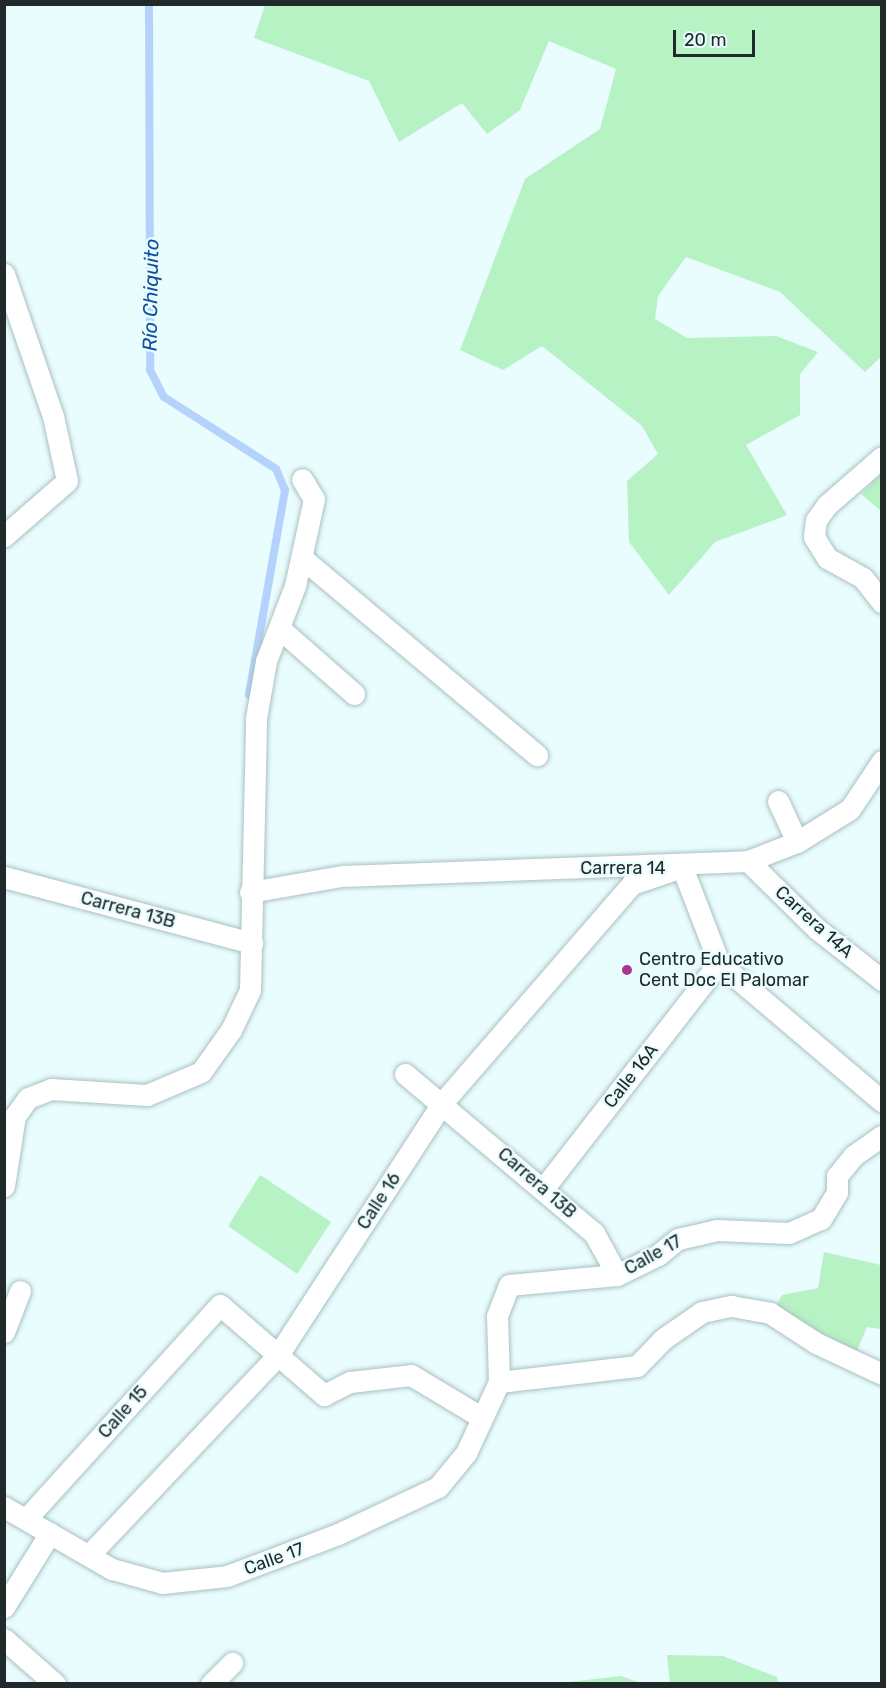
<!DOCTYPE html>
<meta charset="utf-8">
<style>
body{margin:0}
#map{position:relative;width:886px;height:1688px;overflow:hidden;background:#e9fcfe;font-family:Rubik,sans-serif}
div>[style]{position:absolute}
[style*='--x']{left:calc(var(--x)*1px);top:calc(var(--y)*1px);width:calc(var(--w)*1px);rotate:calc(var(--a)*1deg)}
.green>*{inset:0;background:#b7f2c4}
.stream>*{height:8px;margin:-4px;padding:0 4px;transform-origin:4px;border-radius:4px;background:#b4d2fc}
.roads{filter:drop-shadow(0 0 2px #a9c0c2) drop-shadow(0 0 2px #a9c0c2)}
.street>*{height:21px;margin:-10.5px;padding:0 10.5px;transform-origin:10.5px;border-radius:10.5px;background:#fff}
.dots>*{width:16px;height:16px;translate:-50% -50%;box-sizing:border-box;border:3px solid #e9fcfe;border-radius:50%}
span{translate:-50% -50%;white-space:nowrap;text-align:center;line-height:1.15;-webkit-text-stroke:5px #e9fcfe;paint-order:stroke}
.street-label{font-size:18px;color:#212a2b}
.poi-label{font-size:18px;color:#212a2b}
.left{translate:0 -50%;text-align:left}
.water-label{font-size:20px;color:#0f509f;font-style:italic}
.frame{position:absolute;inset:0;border:6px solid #212a2b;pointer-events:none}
.scale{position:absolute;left:673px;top:30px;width:82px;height:27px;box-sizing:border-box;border:3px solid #212a2b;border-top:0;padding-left:8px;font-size:18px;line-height:21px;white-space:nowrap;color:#212a2b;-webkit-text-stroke:4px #e9fcfe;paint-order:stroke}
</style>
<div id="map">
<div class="green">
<div style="clip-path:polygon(265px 5px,881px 5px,881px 357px,865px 372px,780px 292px,686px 257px,658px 296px,655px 319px,687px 338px,776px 336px,818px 352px,800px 374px,800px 415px,746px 445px,787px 515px,715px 542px,669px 595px,629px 542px,627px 481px,658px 454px,642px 426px,542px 346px,503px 370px,460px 350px,525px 179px,600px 129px,616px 69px,549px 41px,520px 110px,487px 134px,462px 103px,399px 142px,369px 81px,254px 38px)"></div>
<div style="clip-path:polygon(881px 474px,881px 511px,861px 494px)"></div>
<div style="clip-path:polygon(260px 1175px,331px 1222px,297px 1274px,228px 1226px)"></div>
<div style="clip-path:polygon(824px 1252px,881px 1265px,881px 1329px,867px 1327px,856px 1353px,776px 1306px,782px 1295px,818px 1288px)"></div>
<div style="clip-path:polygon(667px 1655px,723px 1656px,777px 1677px,778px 1683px,670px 1683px)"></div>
<div style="clip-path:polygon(621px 1676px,641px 1683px,560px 1683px)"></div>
</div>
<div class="stream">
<div style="--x:149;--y:4;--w:366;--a:89.8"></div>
<div style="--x:150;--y:370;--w:30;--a:63"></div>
<div style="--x:164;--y:397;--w:133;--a:32.7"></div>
<div style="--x:276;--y:469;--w:23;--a:67"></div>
<div style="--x:285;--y:490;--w:208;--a:100"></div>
</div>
<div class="roads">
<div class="street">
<div style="--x:4;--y:274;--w:150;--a:71"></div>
<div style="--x:53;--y:416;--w:66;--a:77.8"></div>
<div style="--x:67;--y:481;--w:84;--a:138.9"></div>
<div style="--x:882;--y:457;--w:73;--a:138.9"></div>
<div style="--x:827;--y:505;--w:19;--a:126"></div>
<div style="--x:816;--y:520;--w:17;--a:97"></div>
<div style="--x:814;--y:537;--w:25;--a:58"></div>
<div style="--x:827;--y:558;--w:41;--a:29.1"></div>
<div style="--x:863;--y:578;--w:31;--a:52"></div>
<div style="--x:302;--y:558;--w:307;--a:40"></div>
<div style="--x:279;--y:628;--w:100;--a:41.3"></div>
<div style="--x:778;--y:801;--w:45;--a:65.1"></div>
<div style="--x:748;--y:861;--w:97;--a:44.6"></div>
<div style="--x:817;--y:929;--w:83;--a:38.1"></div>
<div style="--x:682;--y:867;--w:103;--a:68.9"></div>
<div style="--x:719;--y:963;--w:214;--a:40.3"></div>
<div style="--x:4;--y:877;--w:257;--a:14.9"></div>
<div style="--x:250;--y:892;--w:93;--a:-9.9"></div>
<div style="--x:342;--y:876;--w:406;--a:-2.1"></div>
<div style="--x:748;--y:861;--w:53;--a:-21.2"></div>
<div style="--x:797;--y:842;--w:62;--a:-31.9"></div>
<div style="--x:850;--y:809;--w:58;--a:-56.3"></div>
<div style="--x:405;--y:1074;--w:247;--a:40.1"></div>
<div style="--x:594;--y:1233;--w:48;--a:61.3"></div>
<div style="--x:4;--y:1186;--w:71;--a:-81.1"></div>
<div style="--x:15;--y:1116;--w:22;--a:-54"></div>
<div style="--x:28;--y:1098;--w:25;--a:-21"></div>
<div style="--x:51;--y:1089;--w:96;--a:3.6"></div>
<div style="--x:147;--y:1095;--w:59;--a:-23.1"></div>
<div style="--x:201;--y:1072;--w:52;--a:-54.5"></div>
<div style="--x:231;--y:1030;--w:44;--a:-64.6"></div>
<div style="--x:250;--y:990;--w:272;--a:-88.7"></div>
<div style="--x:256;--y:718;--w:58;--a:-80"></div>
<div style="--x:266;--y:661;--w:80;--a:-68.9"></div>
<div style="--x:295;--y:586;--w:89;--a:-77.7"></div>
<div style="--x:314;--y:499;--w:23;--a:-121"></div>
<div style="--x:543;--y:1189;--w:286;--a:-52.1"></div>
<div style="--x:4;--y:1332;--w:44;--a:-68.7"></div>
<div style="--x:499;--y:1382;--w:139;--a:-6.6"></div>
<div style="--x:637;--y:1366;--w:37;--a:-46"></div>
<div style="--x:663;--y:1339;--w:47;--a:-34.7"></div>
<div style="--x:702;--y:1312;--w:30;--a:-12"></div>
<div style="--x:731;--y:1306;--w:40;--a:10"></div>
<div style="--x:770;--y:1313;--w:55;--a:33.1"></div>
<div style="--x:816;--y:1343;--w:73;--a:25.2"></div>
<div style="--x:4;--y:1507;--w:125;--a:29.9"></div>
<div style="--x:112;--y:1569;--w:52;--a:15.6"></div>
<div style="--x:162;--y:1583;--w:65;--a:-6.1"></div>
<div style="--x:227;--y:1576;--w:119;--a:-20.7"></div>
<div style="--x:338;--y:1534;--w:110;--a:-25.2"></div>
<div style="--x:438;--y:1487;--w:44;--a:-50.5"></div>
<div style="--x:466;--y:1453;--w:78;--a:-65.1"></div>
<div style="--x:499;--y:1382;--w:66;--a:-91.7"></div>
<div style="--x:497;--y:1316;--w:33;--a:-69"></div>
<div style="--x:509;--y:1285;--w:108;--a:-5.3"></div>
<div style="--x:617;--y:1275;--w:46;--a:-26"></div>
<div style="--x:658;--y:1255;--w:26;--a:-39"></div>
<div style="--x:678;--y:1239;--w:39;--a:-13"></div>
<div style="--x:716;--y:1230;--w:73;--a:2.4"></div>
<div style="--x:789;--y:1233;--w:35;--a:-24"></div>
<div style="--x:821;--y:1219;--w:31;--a:-59"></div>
<div style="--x:837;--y:1192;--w:16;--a:-90"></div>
<div style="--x:837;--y:1176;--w:26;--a:-51"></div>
<div style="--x:853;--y:1156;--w:35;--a:-35"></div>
<div style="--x:26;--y:1519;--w:289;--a:-47.8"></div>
<div style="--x:220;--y:1305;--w:138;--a:40.9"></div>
<div style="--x:324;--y:1395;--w:29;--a:-27"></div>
<div style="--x:350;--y:1382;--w:61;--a:-6.5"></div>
<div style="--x:411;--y:1375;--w:82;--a:31"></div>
<div style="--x:89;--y:1555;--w:275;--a:-46.6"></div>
<div style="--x:278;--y:1355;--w:302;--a:-56.9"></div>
<div style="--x:443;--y:1102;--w:289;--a:-49.1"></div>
<div style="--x:632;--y:884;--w:53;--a:-18.8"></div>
<div style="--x:4;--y:1607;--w:87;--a:-58.1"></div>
<div style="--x:4;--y:1639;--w:68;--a:41.4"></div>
<div style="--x:211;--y:1684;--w:30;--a:-45"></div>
</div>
</div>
<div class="dots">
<div style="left:627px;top:970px;background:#a73692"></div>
</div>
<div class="street-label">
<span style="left:623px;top:868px">Carrera 14</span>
<span style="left:128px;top:910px;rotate:15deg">Carrera 13B</span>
<span style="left:814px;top:922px;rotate:42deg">Carrera 14A</span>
<span style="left:631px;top:1076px;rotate:-52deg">Calle 16A</span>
<span style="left:537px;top:1183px;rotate:41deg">Carrera 13B</span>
<span style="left:379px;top:1201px;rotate:-57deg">Calle 16</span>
<span style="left:653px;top:1255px;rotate:-29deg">Calle 17</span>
<span style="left:123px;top:1412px;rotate:-48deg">Calle 15</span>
<span style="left:274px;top:1559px;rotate:-20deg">Calle 17</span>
</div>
<div class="poi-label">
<span class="left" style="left:639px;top:970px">Centro Educativo<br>Cent Doc El Palomar</span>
</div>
<div class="water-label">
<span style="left:151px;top:295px;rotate:-89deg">Río Chiquito</span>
</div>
<div class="frame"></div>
<div class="scale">20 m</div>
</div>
